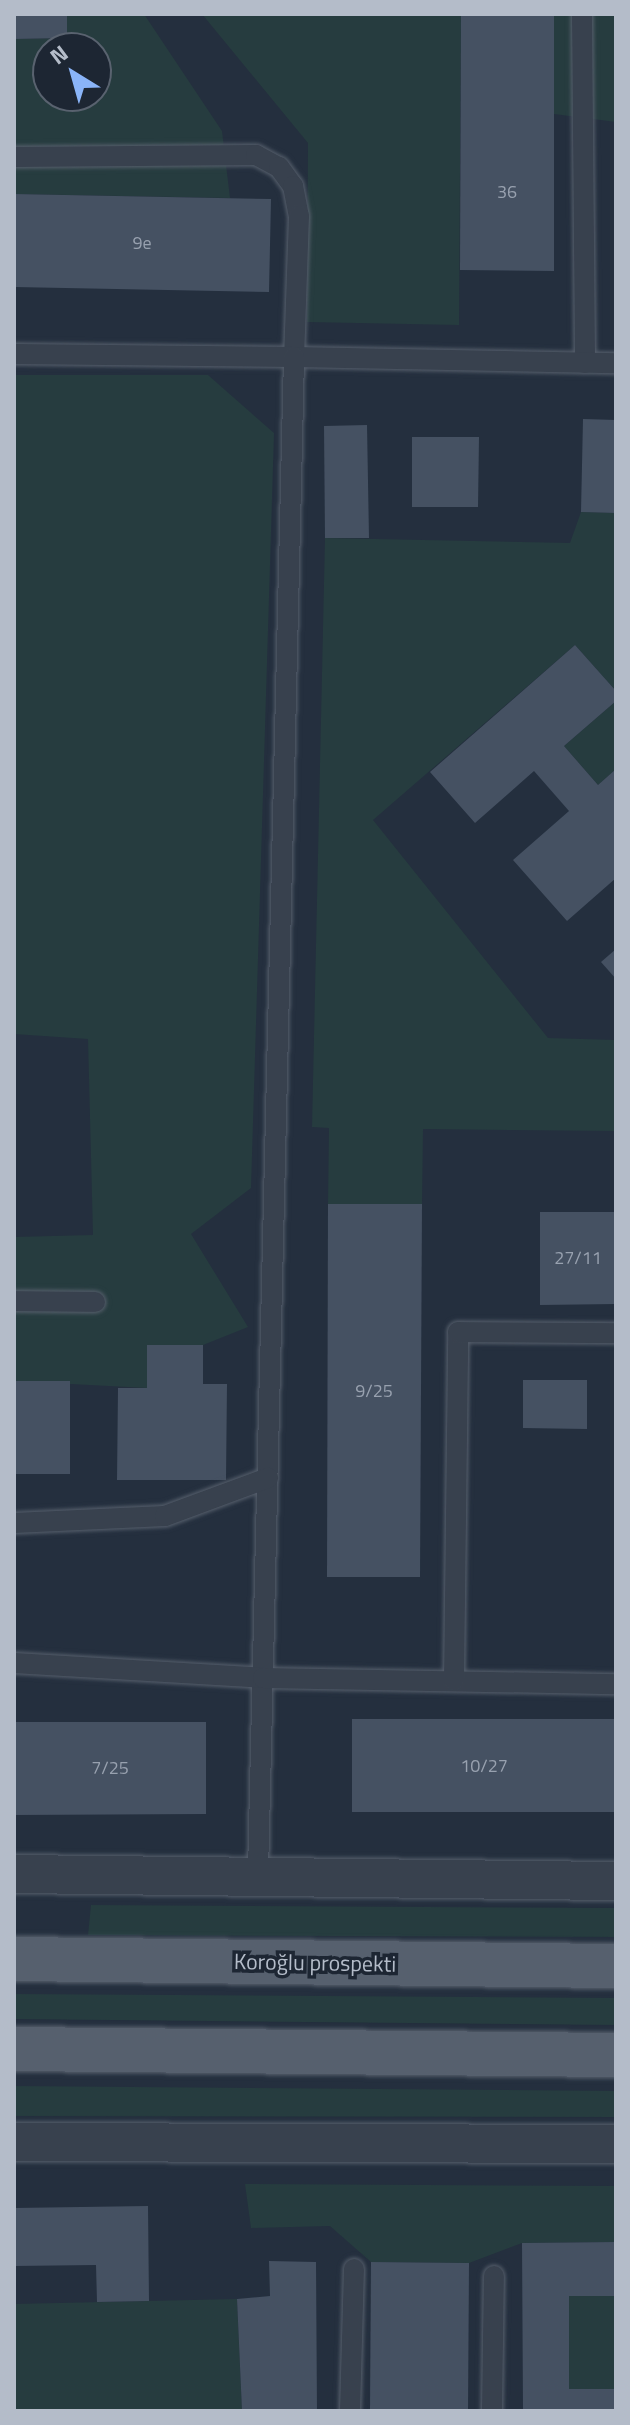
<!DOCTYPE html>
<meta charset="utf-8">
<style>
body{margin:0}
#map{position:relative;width:630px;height:2425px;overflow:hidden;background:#242f3e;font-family:"Titillium Web",sans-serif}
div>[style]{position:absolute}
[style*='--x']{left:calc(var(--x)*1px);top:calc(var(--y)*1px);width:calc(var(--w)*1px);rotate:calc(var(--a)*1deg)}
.green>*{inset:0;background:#263c3f}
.building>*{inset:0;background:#455162}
.roads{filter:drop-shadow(0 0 2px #565f6c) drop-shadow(0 0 2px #565f6c)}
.service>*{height:20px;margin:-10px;padding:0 10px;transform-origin:10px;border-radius:10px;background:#38414e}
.minor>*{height:38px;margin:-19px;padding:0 19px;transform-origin:19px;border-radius:19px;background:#38414e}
.primary>*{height:44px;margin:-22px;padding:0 22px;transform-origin:22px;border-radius:22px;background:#56606e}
span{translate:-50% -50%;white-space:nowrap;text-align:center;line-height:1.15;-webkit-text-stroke:7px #1d2633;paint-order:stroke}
.number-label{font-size:18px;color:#98a1af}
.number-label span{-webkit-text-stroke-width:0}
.street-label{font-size:22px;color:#b4bcc9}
.frame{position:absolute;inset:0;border:16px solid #b4bcc9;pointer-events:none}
.north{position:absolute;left:32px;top:32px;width:80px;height:80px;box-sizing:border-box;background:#1d2633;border:2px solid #59626f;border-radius:50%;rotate:323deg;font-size:22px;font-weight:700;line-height:32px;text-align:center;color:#b4bcc9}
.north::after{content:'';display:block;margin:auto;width:28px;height:36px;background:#8ab4f8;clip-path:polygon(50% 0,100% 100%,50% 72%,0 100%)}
</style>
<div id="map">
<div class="green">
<div style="clip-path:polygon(evenodd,67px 14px,144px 14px,222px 131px,230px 198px,14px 194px,14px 39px,67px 38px,67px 14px,48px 48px,96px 48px,96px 96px,48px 96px,48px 48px)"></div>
<div style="clip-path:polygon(202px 14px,461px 14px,459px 325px,307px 322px,308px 143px)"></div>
<div style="clip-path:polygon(554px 14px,616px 14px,616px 122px,554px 114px)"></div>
<div style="clip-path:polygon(14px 375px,208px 375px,274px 433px,251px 1188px,191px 1234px,248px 1327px,203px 1345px,147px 1345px,147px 1388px,14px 1381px,14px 1237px,93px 1235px,88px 1039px,14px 1034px)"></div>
<div style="clip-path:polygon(581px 512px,616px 513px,616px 691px,575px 645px,373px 820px,548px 1038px,616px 1040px,616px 1131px,423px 1129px,422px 1204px,328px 1204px,329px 1128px,312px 1127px,325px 538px,570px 543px)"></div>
<div style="clip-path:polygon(616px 701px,616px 769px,598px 785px,564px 746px)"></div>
<div style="clip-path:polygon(91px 1905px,616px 1908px,616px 1937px,88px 1935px)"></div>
<div style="clip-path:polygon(14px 1994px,616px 1998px,616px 2025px,14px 2019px)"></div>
<div style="clip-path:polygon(14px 2086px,616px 2091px,616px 2117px,14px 2116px)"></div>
<div style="clip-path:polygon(245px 2184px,616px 2186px,616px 2242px,522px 2243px,469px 2263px,371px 2262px,330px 2226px,251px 2228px)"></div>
<div style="clip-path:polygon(569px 2296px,616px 2296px,616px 2389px,569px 2389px)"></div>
<div style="clip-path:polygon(237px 2299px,242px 2411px,14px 2411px,14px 2304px)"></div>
</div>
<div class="building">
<div style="clip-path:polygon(14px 14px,67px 14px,67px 38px,14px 39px)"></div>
<div style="clip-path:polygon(461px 14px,554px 14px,554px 271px,460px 270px)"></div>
<div style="clip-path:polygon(14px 194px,271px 199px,269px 292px,14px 287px)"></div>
<div style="clip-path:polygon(583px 419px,616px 420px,616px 513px,581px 512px)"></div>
<div style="clip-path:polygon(367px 425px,369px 538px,325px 538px,324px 426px)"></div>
<div style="clip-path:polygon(412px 437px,479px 437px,478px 507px,412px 507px)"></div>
<div style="clip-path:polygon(575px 645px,616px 691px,616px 701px,564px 746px,598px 785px,616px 769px,616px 878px,567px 921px,513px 860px,569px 811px,534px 771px,475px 823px,430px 772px)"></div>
<div style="clip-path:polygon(616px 949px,616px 979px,601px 962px)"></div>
<div style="clip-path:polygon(328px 1204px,422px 1204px,420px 1577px,327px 1577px)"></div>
<div style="clip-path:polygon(540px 1212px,616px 1212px,616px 1304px,540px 1305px)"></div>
<div style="clip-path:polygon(147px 1345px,203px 1345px,203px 1384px,227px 1384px,226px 1480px,117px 1480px,118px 1388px,147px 1388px)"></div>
<div style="clip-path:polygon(523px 1380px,587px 1380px,587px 1429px,523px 1428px)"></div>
<div style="clip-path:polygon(14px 1381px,70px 1381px,70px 1474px,14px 1474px)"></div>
<div style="clip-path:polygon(352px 1719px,616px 1719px,616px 1812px,352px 1812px)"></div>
<div style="clip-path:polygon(14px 1722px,206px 1722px,206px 1814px,14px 1815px)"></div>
<div style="clip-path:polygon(148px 2206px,149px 2301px,97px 2302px,96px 2265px,14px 2266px,14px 2208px)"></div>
<div style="clip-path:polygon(616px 2242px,616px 2296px,569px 2296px,569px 2389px,616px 2389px,616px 2411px,523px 2411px,522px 2243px)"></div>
<div style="clip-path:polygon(269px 2261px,316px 2262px,317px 2411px,242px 2411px,237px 2299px,270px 2296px)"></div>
<div style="clip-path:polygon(371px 2262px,469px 2263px,468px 2411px,370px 2411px)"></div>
</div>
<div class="roads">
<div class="service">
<div style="--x:582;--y:14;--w:349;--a:89.5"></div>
<div style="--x:14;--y:157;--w:242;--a:-0.5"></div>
<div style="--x:256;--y:155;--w:26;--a:28"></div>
<div style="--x:279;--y:167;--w:24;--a:54"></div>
<div style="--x:293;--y:186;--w:31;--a:79"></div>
<div style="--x:299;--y:216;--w:141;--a:92"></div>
<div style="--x:294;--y:357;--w:322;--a:1.1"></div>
<div style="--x:14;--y:354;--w:280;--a:0.6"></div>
<div style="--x:294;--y:357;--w:1519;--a:91.36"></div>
<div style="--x:14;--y:1301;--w:81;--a:0.7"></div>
<div style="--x:14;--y:1523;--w:151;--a:-2.7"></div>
<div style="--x:165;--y:1516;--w:110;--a:-20.3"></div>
<div style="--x:14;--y:1663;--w:249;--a:3.4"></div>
<div style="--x:263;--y:1678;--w:353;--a:1"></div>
<div style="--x:454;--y:1681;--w:349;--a:-89.3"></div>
<div style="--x:458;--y:1332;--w:158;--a:0.4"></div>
<div style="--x:350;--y:2411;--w:142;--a:-88.4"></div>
<div style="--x:492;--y:2411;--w:135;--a:-89.2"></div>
</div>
<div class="minor">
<div style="--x:14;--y:1874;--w:602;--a:0.67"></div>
<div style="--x:14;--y:2142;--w:602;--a:0.19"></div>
</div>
<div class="primary">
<div style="--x:14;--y:1959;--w:602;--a:0.67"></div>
<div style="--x:14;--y:2049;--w:602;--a:0.57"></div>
</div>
</div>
<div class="number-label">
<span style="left:507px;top:192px">36</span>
<span style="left:142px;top:243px">9e</span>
<span style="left:578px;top:1258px">27/11</span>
<span style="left:374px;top:1391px">9/25</span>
<span style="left:484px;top:1766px">10/27</span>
<span style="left:110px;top:1768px">7/25</span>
</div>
<div class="street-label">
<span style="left:315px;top:1963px;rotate:1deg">Koroğlu prospekti</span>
</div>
<div class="frame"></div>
<div class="north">N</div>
</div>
